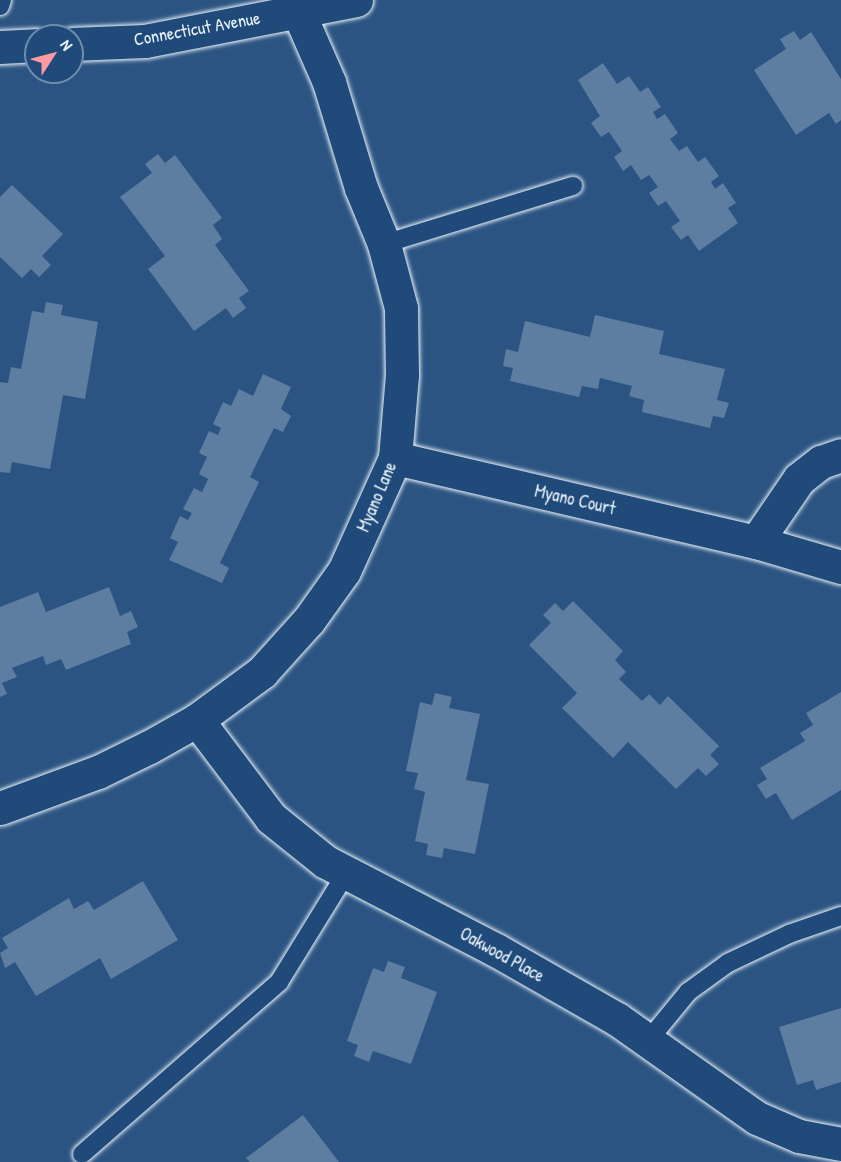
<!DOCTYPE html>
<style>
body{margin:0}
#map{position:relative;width:841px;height:1162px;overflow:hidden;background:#2b5482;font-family:"Patrick Hand",sans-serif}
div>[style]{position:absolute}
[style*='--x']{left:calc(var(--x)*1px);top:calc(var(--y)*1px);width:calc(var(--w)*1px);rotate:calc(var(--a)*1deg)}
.building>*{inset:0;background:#5d7da1}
.roads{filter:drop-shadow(0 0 2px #e8f1f8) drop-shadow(0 0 2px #e8f1f8)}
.lane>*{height:18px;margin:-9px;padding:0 9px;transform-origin:9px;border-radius:9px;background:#1f4a7a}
.street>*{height:33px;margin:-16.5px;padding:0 16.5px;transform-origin:16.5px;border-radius:16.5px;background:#1f4a7a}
span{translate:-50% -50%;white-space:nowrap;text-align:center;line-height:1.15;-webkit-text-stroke:6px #1f4a7a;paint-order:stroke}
.street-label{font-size:18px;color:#e8f1f8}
.north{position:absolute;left:24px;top:24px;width:60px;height:60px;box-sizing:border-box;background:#1f4a7a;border:2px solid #6f8dac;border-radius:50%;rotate:54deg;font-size:16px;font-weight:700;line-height:24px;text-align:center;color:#e8f1f8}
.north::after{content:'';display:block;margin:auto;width:21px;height:27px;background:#ff9aa2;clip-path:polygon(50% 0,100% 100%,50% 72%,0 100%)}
</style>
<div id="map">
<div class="building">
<div style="clip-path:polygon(794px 31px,800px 40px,811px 32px,841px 79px,841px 120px,836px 124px,829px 113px,796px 135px,754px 70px,786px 49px,780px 39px)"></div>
<div style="clip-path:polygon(603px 63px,617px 84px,629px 76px,640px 92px,648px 87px,661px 107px,653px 112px,657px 119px,665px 114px,678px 133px,670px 139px,679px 151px,687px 146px,698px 162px,705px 157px,719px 176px,711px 182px,715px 189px,723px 183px,736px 203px,728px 208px,738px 223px,699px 251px,688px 235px,681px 240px,671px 227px,680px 221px,666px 201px,658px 206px,649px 193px,658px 187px,649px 175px,641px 180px,631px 165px,623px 171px,614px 157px,622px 151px,609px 132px,601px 137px,591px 123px,600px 116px,578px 80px)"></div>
<div style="clip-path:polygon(158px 154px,165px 163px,175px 155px,222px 218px,213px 225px,222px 239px,215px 245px,249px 291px,239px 298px,246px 308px,233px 318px,226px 308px,194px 331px,148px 269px,165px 256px,120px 197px,152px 173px,145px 164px)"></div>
<div style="clip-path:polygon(12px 185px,63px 234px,42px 256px,51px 265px,39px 277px,31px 269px,22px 278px,0 257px,0 197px)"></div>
<div style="clip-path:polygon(46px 302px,63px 305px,61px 315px,98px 322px,85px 399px,63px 395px,50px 469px,12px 462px,10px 473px,0 472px,0 382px,8px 383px,11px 367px,21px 369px,32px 311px,44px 313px)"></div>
<div style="clip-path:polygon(595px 315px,664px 331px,659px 354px,725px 369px,717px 400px,729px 403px,724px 418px,713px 416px,710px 428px,642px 412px,644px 400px,629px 396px,632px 386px,600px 378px,598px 389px,582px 386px,579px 397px,510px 381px,513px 368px,503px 366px,506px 349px,518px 352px,525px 321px,590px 337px)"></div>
<div style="clip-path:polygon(263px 374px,291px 387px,281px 409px,291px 416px,283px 432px,274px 428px,250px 477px,259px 482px,220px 563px,229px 568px,222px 583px,169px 560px,178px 542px,170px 538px,180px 516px,188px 520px,192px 513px,183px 509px,194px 488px,202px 492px,208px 479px,199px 474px,207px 457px,199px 453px,209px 431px,218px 435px,221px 428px,213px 424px,223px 402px,231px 406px,239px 389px,253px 396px)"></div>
<div style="clip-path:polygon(109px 587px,120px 616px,131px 611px,138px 627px,127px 632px,131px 644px,66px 670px,61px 659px,46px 665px,43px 656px,12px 668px,17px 677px,2px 683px,7px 694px,0 697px,0 607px,38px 592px,46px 612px)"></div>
<div style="clip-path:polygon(573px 601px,623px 651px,615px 660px,626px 672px,619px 679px,642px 701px,649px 694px,660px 705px,668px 696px,719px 746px,710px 755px,719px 764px,706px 776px,698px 768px,676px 789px,628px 742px,613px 758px,562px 708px,577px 693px,529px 645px,551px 623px,543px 615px,555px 603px,563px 611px)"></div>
<div style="clip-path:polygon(841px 692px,841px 790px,792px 820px,776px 793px,766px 799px,757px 785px,767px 779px,760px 768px,805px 741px,800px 733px,813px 725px,806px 713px)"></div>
<div style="clip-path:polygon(435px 693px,452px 697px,449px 708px,480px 714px,466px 780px,489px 784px,475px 854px,444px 848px,442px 858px,426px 855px,428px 844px,415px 841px,425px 792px,414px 789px,418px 773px,406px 771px,420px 702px,432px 705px)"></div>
<div style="clip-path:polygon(143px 881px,178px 940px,111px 979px,100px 958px,36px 996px,15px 962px,5px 968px,0 953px,8px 948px,2px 938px,69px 898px,74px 909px,88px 901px,94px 910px)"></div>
<div style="clip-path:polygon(388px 961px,405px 967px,401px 978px,437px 992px,411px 1064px,373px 1051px,369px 1062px,354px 1056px,358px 1045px,347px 1041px,373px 968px,384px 972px)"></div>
<div style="clip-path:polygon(841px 1008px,841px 1082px,816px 1090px,813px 1080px,797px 1085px,779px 1027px)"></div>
<div style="clip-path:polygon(303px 1115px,339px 1162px,250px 1162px,246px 1158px)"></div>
</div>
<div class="roads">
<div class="lane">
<div style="--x:0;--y:6;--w:6;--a:-72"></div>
<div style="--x:384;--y:244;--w:198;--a:-17.1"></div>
<div style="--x:647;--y:1042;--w:65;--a:-50.6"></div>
<div style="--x:688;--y:992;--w:49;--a:-35.9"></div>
<div style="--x:728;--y:963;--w:68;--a:-25.4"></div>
<div style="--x:789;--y:934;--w:55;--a:-19.1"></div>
<div style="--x:82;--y:1154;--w:262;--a:-41.1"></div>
<div style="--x:279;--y:982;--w:129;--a:-58.3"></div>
</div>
<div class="street">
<div style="--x:72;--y:44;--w:73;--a:-2.4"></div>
<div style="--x:145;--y:41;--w:215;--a:-11"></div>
<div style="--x:0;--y:47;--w:36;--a:-3"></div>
<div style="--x:395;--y:458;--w:371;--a:13.1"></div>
<div style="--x:756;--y:542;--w:89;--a:16.4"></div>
<div style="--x:756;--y:542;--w:76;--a:-55.7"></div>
<div style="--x:799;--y:479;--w:28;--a:-38"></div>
<div style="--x:821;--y:462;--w:21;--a:-19"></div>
<div style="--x:197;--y:720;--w:123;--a:52.9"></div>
<div style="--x:271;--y:818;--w:70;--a:38.7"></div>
<div style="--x:326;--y:862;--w:191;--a:27.4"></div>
<div style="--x:496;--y:950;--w:139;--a:29.7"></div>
<div style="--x:617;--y:1019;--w:171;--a:35.3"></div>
<div style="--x:757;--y:1118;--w:46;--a:23.2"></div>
<div style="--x:799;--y:1136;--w:43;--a:10.8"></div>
<div style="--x:0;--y:808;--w:104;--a:-20.2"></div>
<div style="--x:98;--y:772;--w:57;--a:-26.1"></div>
<div style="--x:149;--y:747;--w:55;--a:-29.4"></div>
<div style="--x:197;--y:720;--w:81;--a:-36.4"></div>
<div style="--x:262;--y:672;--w:70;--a:-47.9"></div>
<div style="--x:309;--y:620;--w:60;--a:-54.5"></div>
<div style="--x:344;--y:571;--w:124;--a:-65.7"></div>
<div style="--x:395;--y:458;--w:83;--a:-85.2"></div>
<div style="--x:402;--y:375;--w:67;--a:-90.9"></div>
<div style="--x:401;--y:308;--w:66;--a:-104.9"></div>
<div style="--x:384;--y:244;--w:61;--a:-112.3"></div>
<div style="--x:361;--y:188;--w:111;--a:-106.8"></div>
<div style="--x:329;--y:82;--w:77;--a:-113.6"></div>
</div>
</div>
<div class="street-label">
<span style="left:197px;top:29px;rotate:-10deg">Connecticut Avenue</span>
<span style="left:377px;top:497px;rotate:-67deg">Myano Lane</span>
<span style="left:575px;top:500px;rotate:13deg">Myano Court</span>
<span style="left:502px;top:955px;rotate:29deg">Oakwood Place</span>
</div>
<div class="north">N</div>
</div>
